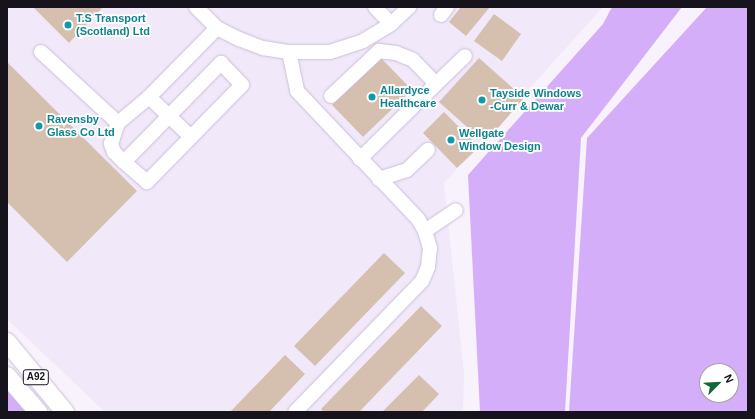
<!DOCTYPE html>
<style>
body{margin:0}
#map{position:relative;width:755px;height:419px;overflow:hidden;background:#f7f2fc;font-family:Arial,sans-serif}
div>[style]{position:absolute}
[style*='--x']{left:calc(var(--x)*1px);top:calc(var(--y)*1px);width:calc(var(--w)*1px);rotate:calc(var(--a)*1deg)}
.built>*{inset:0;background:#f1e8fa}
.green>*{inset:0;background:#d5aefa}
.building>*{inset:0;background:#d5bfae}
.roads{filter:drop-shadow(0 0 1px #cabfd6) drop-shadow(0 0 1px #cabfd6)}
.minor>*{height:14px;margin:-7px;padding:0 7px;transform-origin:7px;border-radius:7px;background:#fff}
.major>*{height:18px;margin:-9px;padding:0 9px;transform-origin:9px;border-radius:9px;background:#fff}
.dots>*{width:11px;height:11px;translate:-50% -50%;box-sizing:border-box;border:2px solid #fff;border-radius:50%}
span{translate:-50% -50%;white-space:nowrap;text-align:center;line-height:1.15;-webkit-text-stroke:3.5px #fff;paint-order:stroke}
.shield-label span{padding:1px 3px;background:#fff;border:1px solid;border-radius:3px;-webkit-text-stroke-width:0}
.shield-label{font-size:10px;color:#17131c;font-weight:700}
.culture-label{font-size:11px;color:#0d838f;font-weight:700}
.left{translate:0 -50%;text-align:left}
.frame{position:absolute;inset:0;border:8px solid #17131c;pointer-events:none}
.north{position:absolute;left:699px;top:363px;width:40px;height:40px;box-sizing:border-box;background:#fff;border:1px solid #a2a1a4;border-radius:50%;rotate:66deg;font-size:11px;font-weight:700;line-height:16px;text-align:center;color:#17131c}
.north::after{content:'';display:block;margin:auto;width:14px;height:18px;background:#116739;clip-path:polygon(50% 0,100% 100%,50% 72%,0 100%)}
</style>
<div id="map">
<div class="built">
<div style="clip-path:polygon(7px 7px,603px 7px,444px 183px,464px 373px,463px 412px,105px 412px,7px 319px)"></div>
</div>
<div class="green">
<div style="clip-path:polygon(612px 7px,682px 7px,581px 138px,565px 412px,480px 412px,468px 175px,603px 24px)"></div>
<div style="clip-path:polygon(evenodd,707px 7px,748px 7px,748px 412px,569px 412px,587px 138px,707px 7px,707px 371px,731px 371px,731px 395px,707px 395px,707px 371px)"></div>
<div style="clip-path:polygon(7px 385px,30px 412px,7px 412px)"></div>
</div>
<div class="building">
<div style="clip-path:polygon(33px 7px,103px 7px,69px 43px)"></div>
<div style="clip-path:polygon(461px 7px,490px 7px,466px 36px,449px 22px)"></div>
<div style="clip-path:polygon(494px 14px,521px 34px,502px 61px,474px 41px)"></div>
<div style="clip-path:polygon(381px 58px,412px 90px,363px 137px,332px 105px)"></div>
<div style="clip-path:polygon(479px 58px,524px 98px,485px 143px,439px 102px)"></div>
<div style="clip-path:polygon(7px 62px,137px 191px,67px 262px,7px 202px)"></div>
<div style="clip-path:polygon(444px 112px,479px 147px,457px 168px,423px 133px)"></div>
<div style="clip-path:polygon(384px 253px,405px 273px,315px 366px,294px 346px)"></div>
<div style="clip-path:polygon(421px 306px,442px 326px,359px 412px,324px 412px,321px 409px)"></div>
<div style="clip-path:polygon(285px 355px,305px 374px,269px 412px,233px 412px,231px 411px)"></div>
<div style="clip-path:polygon(419px 375px,439px 394px,422px 412px,382px 412px)"></div>
</div>
<div class="roads">
<div class="minor">
<div style="--x:196;--y:7;--w:30;--a:45"></div>
<div style="--x:217;--y:28;--w:25;--a:27"></div>
<div style="--x:239;--y:39;--w:26;--a:21"></div>
<div style="--x:263;--y:48;--w:26;--a:9"></div>
<div style="--x:289;--y:52;--w:41;--a:0"></div>
<div style="--x:330;--y:52;--w:35;--a:-18"></div>
<div style="--x:363;--y:41;--w:33;--a:-31"></div>
<div style="--x:391;--y:24;--w:25;--a:-43"></div>
<div style="--x:375;--y:7;--w:23;--a:47"></div>
<div style="--x:441;--y:15;--w:10;--a:-53"></div>
<div style="--x:41;--y:52;--w:105;--a:42.7"></div>
<div style="--x:289;--y:52;--w:40;--a:78"></div>
<div style="--x:297;--y:91;--w:176;--a:46.6"></div>
<div style="--x:418;--y:219;--w:14;--a:60"></div>
<div style="--x:425;--y:231;--w:18;--a:74"></div>
<div style="--x:430;--y:248;--w:19;--a:96"></div>
<div style="--x:428;--y:267;--w:15;--a:113"></div>
<div style="--x:422;--y:281;--w:182;--a:134.1"></div>
<div style="--x:436;--y:84;--w:40;--a:-44"></div>
<div style="--x:331;--y:96;--w:66;--a:-43.2"></div>
<div style="--x:379;--y:51;--w:17;--a:7"></div>
<div style="--x:396;--y:53;--w:18;--a:22"></div>
<div style="--x:413;--y:60;--w:33;--a:46"></div>
<div style="--x:436;--y:84;--w:107;--a:135.4"></div>
<div style="--x:149;--y:97;--w:58;--a:43.6"></div>
<div style="--x:124;--y:162;--w:139;--a:-45.6"></div>
<div style="--x:221;--y:63;--w:30;--a:46"></div>
<div style="--x:242;--y:85;--w:136;--a:134.4"></div>
<div style="--x:147;--y:182;--w:30;--a:-139"></div>
<div style="--x:124;--y:162;--w:14;--a:-135"></div>
<div style="--x:114;--y:152;--w:9;--a:-111"></div>
<div style="--x:111;--y:144;--w:22;--a:-72"></div>
<div style="--x:118;--y:123;--w:40;--a:-40"></div>
<div style="--x:149;--y:97;--w:97;--a:-45.4"></div>
<div style="--x:379;--y:179;--w:29;--a:-18"></div>
<div style="--x:407;--y:170;--w:29;--a:-44"></div>
<div style="--x:425;--y:231;--w:37;--a:-34"></div>
</div>
<div class="major">
<div style="--x:7;--y:342;--w:91;--a:50.4"></div>
<div style="--x:7;--y:376;--w:48;--a:49.3"></div>
</div>
</div>
<div class="dots">
<div style="left:68px;top:25px;background:#0f9aa8"></div>
<div style="left:372px;top:97px;background:#0f9aa8"></div>
<div style="left:482px;top:100px;background:#0f9aa8"></div>
<div style="left:39px;top:126px;background:#0f9aa8"></div>
<div style="left:451px;top:140px;background:#0f9aa8"></div>
</div>
<div class="shield-label">
<span style="left:36px;top:377px">A92</span>
</div>
<div class="culture-label">
<span class="left" style="left:76px;top:25px">T.S Transport<br>(Scotland) Ltd</span>
<span class="left" style="left:380px;top:97px">Allardyce<br>Healthcare</span>
<span class="left" style="left:490px;top:100px">Tayside Windows<br>-Curr &amp; Dewar</span>
<span class="left" style="left:47px;top:126px">Ravensby<br>Glass Co Ltd</span>
<span class="left" style="left:459px;top:140px">Wellgate<br>Window Design</span>
</div>
<div class="frame"></div>
<div class="north">N</div>
</div>
